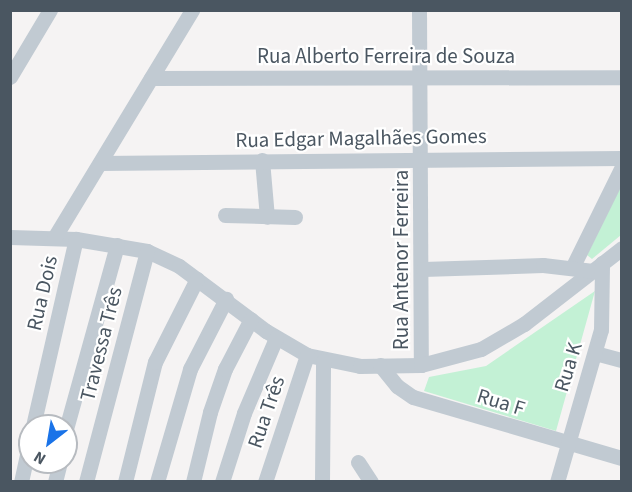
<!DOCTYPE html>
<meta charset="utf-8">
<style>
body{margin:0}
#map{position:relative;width:632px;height:492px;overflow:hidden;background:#f5f3f3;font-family:"Source Sans 3",sans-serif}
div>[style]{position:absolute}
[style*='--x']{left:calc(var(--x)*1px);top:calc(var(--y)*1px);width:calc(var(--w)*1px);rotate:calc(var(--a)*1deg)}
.green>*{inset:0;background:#c3f1d5}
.minor>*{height:15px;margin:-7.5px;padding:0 7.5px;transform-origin:7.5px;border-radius:7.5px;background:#c1cad2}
span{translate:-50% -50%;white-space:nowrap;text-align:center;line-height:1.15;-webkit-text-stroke:4.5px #fff;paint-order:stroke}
.street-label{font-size:21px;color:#4a5661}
.frame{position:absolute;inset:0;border:12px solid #4a5661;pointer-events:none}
.north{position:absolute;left:18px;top:414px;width:60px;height:60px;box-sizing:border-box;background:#fff;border:2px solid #b7bbc0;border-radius:50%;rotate:211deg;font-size:16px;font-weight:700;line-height:24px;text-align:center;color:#4a5661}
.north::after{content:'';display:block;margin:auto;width:21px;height:27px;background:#1a73e8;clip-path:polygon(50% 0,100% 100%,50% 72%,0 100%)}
</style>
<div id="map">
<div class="green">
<div style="clip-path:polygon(621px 186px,621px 235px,592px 259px,587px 255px)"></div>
<div style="clip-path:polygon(595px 291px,556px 431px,424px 391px,429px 377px,486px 366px)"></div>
</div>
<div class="minor">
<div style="--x:419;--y:10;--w:355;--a:89.7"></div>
<div style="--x:10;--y:77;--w:78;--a:-59.2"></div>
<div style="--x:151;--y:78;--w:471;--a:-0.1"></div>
<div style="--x:262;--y:160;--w:57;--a:85"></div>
<div style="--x:100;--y:163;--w:522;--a:-0.55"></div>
<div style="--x:225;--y:215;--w:70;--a:1.6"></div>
<div style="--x:10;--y:237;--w:66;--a:1.7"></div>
<div style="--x:76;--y:239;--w:72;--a:9.6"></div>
<div style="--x:147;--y:251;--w:35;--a:25"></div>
<div style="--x:179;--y:266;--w:109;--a:36.8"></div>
<div style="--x:266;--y:331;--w:48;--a:30.3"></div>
<div style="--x:307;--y:355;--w:54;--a:11.7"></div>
<div style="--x:360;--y:366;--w:61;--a:-0.9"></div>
<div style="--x:421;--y:365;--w:62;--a:-14.9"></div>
<div style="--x:481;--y:349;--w:50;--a:-30.2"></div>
<div style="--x:524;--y:324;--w:124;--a:-37.8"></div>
<div style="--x:54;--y:238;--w:267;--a:-58.8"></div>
<div style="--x:572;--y:268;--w:113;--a:-63.7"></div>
<div style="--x:423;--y:269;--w:120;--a:-1.9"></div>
<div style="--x:543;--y:265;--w:50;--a:6.8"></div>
<div style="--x:595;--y:353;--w:28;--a:15"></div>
<div style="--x:380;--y:365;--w:27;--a:51"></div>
<div style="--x:397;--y:386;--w:19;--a:35"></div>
<div style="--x:413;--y:397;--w:218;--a:16.3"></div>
<div style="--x:33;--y:426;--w:192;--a:-77.1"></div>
<div style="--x:66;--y:429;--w:191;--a:-74.5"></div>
<div style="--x:358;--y:462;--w:24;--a:57"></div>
<div style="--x:21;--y:482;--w:42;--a:-77.6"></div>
<div style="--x:55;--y:482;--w:21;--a:-76"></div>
<div style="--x:86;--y:482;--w:239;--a:-75.2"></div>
<div style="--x:125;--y:482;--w:124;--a:-76"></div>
<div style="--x:155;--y:362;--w:93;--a:-63.2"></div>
<div style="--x:157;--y:482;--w:118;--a:-73.7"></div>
<div style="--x:190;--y:369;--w:79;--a:-62.8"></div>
<div style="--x:193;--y:482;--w:72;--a:-76.3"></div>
<div style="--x:210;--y:412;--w:46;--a:-70.8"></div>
<div style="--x:225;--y:369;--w:56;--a:-62.5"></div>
<div style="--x:222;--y:482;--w:72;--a:-72.3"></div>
<div style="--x:244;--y:413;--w:82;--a:-66.9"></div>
<div style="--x:265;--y:482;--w:134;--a:-71.7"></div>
<div style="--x:322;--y:482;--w:121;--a:-89.5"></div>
<div style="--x:557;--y:482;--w:158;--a:-73.9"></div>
<div style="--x:601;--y:330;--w:67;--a:-89.1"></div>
</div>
<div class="street-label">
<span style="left:386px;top:56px">Rua Alberto Ferreira de Souza</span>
<span style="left:361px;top:138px;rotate:-1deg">Rua Edgar Magalhães Gomes</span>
<span style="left:401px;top:260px;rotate:-90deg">Rua Antenor Ferreira</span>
<span style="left:42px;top:293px;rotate:-77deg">Rua Dois</span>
<span style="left:101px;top:344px;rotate:-76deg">Travessa Três</span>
<span style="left:568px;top:367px;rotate:-73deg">Rua K</span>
<span style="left:501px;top:402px;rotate:17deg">Rua F</span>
<span style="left:266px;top:412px;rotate:-71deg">Rua Três</span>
</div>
<div class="frame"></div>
<div class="north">N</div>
</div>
